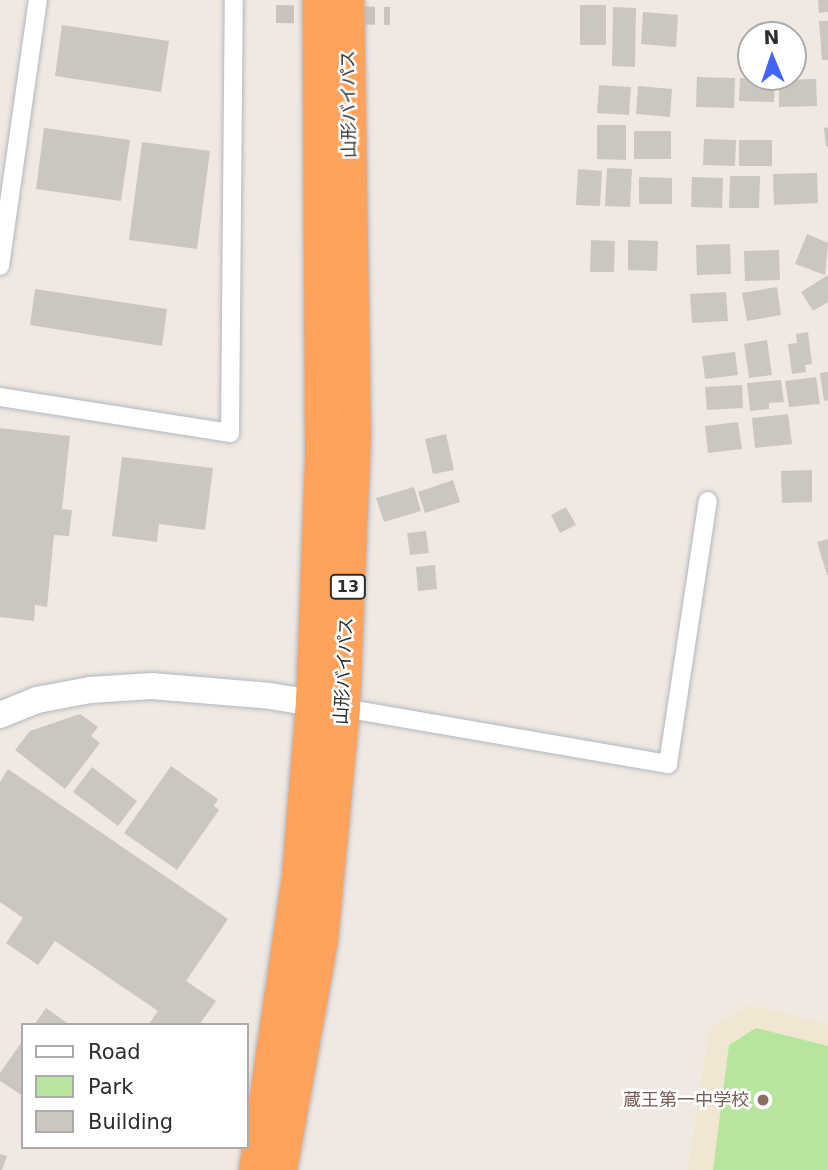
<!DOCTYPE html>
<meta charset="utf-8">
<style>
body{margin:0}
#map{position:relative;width:828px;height:1170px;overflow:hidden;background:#efe9e1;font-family:"DejaVu Sans","Noto Sans JP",sans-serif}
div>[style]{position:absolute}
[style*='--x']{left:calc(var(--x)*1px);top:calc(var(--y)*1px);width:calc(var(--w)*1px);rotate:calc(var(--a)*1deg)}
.education>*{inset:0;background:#f0e6d1}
.green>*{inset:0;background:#b6e59e}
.building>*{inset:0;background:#cbc7bf}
.street-tunnel>*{height:18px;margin-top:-9px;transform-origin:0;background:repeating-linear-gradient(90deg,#c8c4bd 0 18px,transparent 0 27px)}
.roads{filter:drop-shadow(0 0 2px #b4b7c1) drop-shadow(0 0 2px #b4b7c1)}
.street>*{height:18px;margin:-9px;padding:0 9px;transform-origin:9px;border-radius:9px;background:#fff}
.secondary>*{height:26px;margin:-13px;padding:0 13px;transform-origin:13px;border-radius:13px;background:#fff}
.highway>*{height:33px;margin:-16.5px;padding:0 16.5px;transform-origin:16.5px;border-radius:16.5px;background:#ffa35c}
.dots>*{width:19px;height:19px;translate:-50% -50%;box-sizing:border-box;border:4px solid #fff;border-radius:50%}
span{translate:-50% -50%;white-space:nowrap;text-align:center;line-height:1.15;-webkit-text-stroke:5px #fff;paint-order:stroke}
.shield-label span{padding:2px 5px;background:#fff;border:2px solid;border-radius:5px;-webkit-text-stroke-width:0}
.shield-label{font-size:16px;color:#2e2e2e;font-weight:700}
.street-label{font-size:18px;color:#2e2e2e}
.education-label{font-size:18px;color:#785e54}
.right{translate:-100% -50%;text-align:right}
.legend{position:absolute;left:21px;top:1023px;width:228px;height:126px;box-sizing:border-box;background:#fff;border:2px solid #ababab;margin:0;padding:9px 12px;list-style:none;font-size:21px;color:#2e2e2e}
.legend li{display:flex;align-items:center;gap:14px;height:35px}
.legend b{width:35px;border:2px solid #ababab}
.north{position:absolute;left:737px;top:21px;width:70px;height:70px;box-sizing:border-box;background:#fff;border:2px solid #ababab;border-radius:50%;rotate:358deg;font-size:19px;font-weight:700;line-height:28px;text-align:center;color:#2e2e2e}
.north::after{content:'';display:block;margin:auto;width:24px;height:32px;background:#4264fb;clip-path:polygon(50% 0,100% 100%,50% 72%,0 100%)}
</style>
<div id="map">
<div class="education">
<div style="clip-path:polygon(750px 1005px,828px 1024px,828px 1170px,688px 1170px,709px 1030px)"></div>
</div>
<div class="green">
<div style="clip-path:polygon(756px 1028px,828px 1046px,828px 1170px,713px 1170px,729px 1045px)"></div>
</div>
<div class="building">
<div style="clip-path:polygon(818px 0,828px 0,828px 12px,819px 13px)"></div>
<div style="clip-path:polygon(580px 5px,606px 5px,606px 45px,580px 45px)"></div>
<div style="clip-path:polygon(613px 7px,636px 8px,635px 67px,612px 66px)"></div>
<div style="clip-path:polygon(643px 12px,678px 15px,676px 47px,641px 44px)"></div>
<div style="clip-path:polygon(819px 21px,828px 21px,828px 60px,822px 60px)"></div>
<div style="clip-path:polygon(62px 25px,169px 41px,161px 92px,55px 76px)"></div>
<div style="clip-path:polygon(697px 77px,735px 78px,734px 108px,696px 107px)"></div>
<div style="clip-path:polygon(740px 78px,775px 79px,774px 102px,739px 101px)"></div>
<div style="clip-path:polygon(816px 79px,817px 106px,779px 107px,779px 80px)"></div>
<div style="clip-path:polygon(599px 85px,631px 87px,629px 115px,597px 113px)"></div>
<div style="clip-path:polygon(638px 86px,672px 89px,670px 117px,636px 114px)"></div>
<div style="clip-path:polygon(597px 125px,626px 125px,626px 160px,597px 159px)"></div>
<div style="clip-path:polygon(828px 127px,828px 146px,826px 147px,824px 128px)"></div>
<div style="clip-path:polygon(44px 128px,130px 140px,121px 201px,36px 189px)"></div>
<div style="clip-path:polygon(634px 131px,671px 131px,671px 159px,634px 159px)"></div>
<div style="clip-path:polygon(704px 139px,736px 140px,735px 166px,703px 165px)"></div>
<div style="clip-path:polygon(739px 140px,772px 140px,772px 166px,739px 166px)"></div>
<div style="clip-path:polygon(142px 142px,210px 151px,197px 249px,129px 240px)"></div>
<div style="clip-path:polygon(607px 168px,632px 169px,630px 207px,605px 206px)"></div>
<div style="clip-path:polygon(578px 169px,602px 171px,600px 206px,576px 205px)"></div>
<div style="clip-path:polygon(817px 173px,818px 203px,774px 205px,773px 174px)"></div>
<div style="clip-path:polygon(730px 176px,760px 176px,759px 208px,729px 208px)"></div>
<div style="clip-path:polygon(639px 177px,672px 178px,672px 204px,639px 204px)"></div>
<div style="clip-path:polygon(692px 177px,723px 178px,722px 208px,691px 207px)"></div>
<div style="clip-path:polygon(807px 234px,828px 243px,825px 275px,795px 264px)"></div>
<div style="clip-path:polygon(591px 240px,615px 241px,614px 272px,590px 272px)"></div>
<div style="clip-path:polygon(628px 240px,658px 241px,657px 271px,628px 270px)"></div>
<div style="clip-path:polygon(730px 244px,731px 274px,697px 275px,696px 245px)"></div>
<div style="clip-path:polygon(779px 250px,780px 280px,745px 281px,744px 251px)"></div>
<div style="clip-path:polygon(828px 275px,828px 302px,813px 311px,801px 292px)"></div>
<div style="clip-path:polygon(777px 287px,781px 315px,747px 321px,742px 293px)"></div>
<div style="clip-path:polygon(35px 289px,167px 309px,162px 346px,30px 325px)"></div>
<div style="clip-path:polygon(726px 292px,728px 321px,692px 323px,690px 294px)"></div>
<div style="clip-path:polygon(808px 332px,812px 364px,805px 365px,806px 372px,792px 374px,788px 344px,797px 343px,796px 334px)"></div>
<div style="clip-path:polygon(767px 340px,772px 375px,749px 378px,744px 344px)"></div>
<div style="clip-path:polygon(735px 352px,738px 375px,705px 379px,702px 356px)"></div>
<div style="clip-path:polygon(828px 372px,828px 400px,824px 401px,820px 373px)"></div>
<div style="clip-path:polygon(816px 377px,820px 404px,789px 407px,785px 381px)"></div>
<div style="clip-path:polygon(781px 380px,784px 402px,769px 403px,769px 409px,750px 411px,747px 383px)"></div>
<div style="clip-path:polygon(742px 385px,743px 408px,707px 410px,705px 387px)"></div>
<div style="clip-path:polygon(788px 414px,792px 444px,755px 448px,752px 418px)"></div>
<div style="clip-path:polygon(738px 422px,742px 449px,708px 453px,705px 426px)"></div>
<div style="clip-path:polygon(0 428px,70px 436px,62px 509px,72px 510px,69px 536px,54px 535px,47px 607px,35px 605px,34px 621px,0 617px)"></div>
<div style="clip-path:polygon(446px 434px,454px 470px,433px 474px,425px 439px)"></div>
<div style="clip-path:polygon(122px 457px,213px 468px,205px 530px,159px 524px,157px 542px,112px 536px)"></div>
<div style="clip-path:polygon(812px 470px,812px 502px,782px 503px,781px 471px)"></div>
<div style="clip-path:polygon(453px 480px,460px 502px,425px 513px,418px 492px)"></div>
<div style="clip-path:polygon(414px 487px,421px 511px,384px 522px,376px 498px)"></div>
<div style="clip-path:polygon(566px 507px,576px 525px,560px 533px,551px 515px)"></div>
<div style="clip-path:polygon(426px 531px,429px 553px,410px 555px,407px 533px)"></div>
<div style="clip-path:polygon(828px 539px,828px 575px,827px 575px,817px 542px)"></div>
<div style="clip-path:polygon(435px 565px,437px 589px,418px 591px,416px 567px)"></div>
<div style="clip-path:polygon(80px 714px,98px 727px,91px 736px,100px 743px,65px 789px,15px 750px,30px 731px)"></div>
<div style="clip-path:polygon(171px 766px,218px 799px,214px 806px,219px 810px,177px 870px,124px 833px)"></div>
<div style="clip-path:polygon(92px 767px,137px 801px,118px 826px,73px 792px)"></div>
<div style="clip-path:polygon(8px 769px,228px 919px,186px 981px,216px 1001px,199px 1025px,148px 1025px,158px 1011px,55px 941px,38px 965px,6px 943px,23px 918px,0 902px,0 782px)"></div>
<div style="clip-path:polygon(46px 1008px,70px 1025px,34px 1025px)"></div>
<div style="clip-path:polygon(23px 1040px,23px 1096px,0 1081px,0 1073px)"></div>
<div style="clip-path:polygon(0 1154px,7px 1156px,2px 1170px,0 1170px)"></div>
</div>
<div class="street-tunnel">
<div style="--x:276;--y:14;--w:114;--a:1"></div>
</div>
<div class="roads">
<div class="street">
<div style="--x:0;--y:266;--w:269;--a:-81.9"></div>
<div style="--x:0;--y:397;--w:233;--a:8.9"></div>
<div style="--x:230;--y:433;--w:433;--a:-89.5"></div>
<div style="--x:343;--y:708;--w:330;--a:9.8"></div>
<div style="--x:668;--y:764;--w:266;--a:-81.4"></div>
</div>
<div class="secondary">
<div style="--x:0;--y:715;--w:40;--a:-22"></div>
<div style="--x:37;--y:700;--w:54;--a:-10.7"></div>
<div style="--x:90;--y:690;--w:62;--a:-3.7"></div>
<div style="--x:152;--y:686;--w:118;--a:4.8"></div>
<div style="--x:270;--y:696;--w:62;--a:9.3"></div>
</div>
<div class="highway">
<div style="--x:255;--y:1170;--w:298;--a:-81.7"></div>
<div style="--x:298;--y:875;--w:174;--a:-85.4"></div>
<div style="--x:312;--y:702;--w:250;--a:-87.9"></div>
<div style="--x:321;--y:452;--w:452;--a:-90.3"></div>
<div style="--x:280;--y:1170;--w:234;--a:-79.9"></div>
<div style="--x:321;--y:940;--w:233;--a:-84.6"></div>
<div style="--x:343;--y:708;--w:274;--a:-87.7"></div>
<div style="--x:354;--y:434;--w:434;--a:-90.9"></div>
</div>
</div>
<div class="dots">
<div style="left:763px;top:1100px;background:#8d6e63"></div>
</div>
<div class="shield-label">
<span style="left:348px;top:587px">13</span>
</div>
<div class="street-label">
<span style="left:349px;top:104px;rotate:-91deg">山形バイパス</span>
<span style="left:344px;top:671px;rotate:-87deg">山形バイパス</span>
</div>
<div class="education-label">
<span class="right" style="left:749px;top:1100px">蔵王第一中学校</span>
</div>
<ul class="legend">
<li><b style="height:9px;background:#fff"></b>Road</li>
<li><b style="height:19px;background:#b6e59e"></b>Park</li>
<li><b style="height:19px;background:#cbc7bf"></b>Building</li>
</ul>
<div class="north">N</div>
</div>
